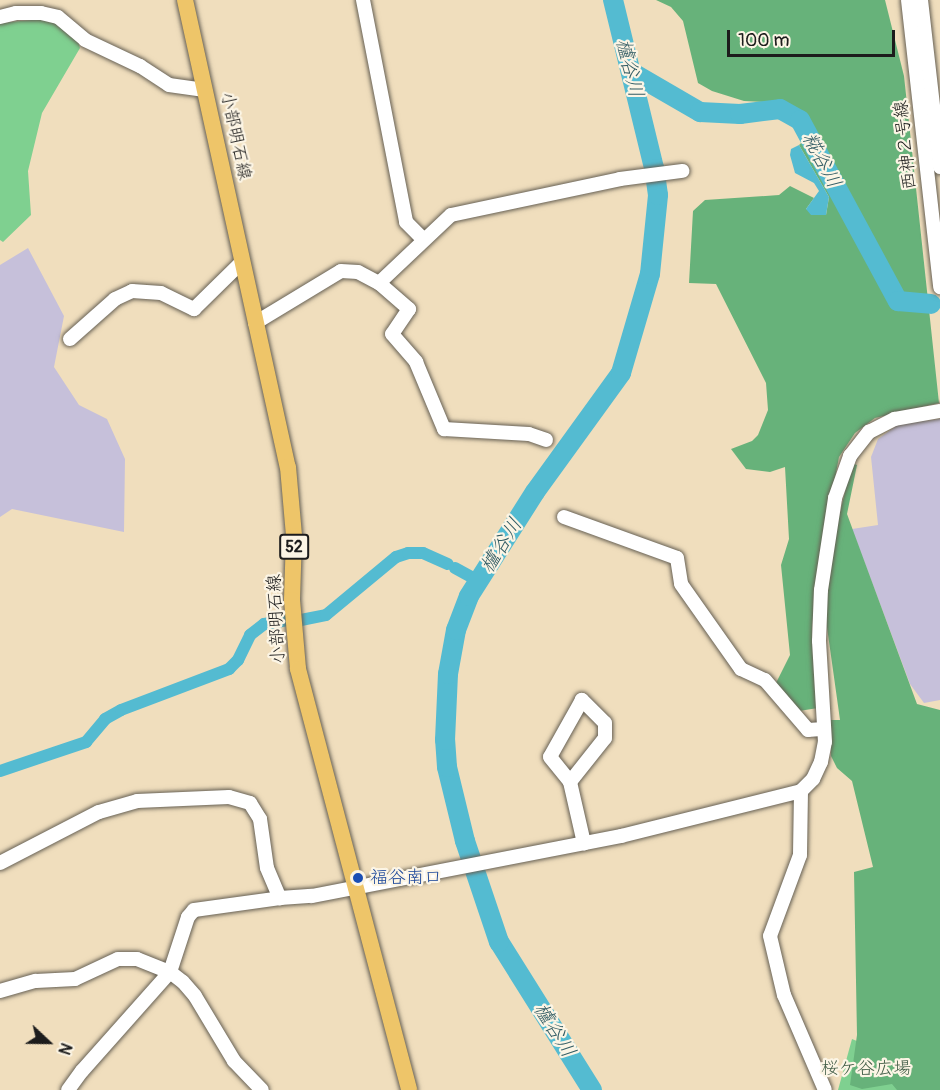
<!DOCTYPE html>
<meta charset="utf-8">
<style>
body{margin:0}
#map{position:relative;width:940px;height:1090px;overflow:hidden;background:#f0debd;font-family:Pangolin,"Klee One",sans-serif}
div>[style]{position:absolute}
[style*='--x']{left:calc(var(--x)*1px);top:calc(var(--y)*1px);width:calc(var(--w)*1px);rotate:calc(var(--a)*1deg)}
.industrial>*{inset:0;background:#c6c0da}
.green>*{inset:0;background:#7fd090}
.forest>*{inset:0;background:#67b27a}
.water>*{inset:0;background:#54bbd1}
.canal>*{height:12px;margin:-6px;padding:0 6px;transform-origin:6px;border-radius:6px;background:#54bbd1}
.river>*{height:20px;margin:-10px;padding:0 10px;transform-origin:10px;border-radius:10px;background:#54bbd1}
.roads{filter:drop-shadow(0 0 2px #666054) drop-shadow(0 0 2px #666054)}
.minor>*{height:14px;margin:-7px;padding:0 7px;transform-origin:7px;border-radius:7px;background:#fff}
.major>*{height:16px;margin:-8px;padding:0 8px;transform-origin:8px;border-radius:8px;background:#eec569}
.dots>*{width:16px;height:16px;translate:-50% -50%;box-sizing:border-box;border:3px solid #fcf5e5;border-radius:50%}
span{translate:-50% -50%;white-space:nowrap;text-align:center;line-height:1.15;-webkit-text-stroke:4.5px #fcf5e5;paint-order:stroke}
.shield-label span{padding:2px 4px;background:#fcf5e5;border:2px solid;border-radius:4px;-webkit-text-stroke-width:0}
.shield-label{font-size:16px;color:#1c1c1c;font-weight:700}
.street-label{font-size:18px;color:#1c1c1c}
.transit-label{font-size:18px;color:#164399}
.left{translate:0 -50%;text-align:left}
.park-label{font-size:18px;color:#3f5b45}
.water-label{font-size:20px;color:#325c64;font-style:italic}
.north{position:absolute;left:18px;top:1012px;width:60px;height:60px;-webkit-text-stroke:4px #fcf5e5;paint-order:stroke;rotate:112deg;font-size:16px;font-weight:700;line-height:24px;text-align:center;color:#1c1c1c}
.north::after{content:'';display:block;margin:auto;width:21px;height:27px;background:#1c1c1c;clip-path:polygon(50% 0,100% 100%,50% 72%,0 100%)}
.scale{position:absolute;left:727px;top:30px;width:168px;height:27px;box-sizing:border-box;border:3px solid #1c1c1c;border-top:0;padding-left:8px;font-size:18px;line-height:21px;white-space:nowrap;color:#1c1c1c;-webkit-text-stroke:4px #fcf5e5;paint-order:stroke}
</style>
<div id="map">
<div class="industrial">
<div style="clip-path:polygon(28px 248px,64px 316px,54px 367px,79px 405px,107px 419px,125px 459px,124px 532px,12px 509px,0 517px,0 265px)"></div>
<div style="clip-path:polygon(940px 419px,940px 700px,924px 703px,910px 684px,852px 529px,878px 525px,871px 457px,878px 439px,899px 424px)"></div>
</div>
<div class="green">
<div style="clip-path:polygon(52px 18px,76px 35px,80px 48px,42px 113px,28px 171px,31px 215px,3px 242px,0 240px,0 23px)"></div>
<div style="clip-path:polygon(852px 1039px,903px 1060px,915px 1090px,838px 1090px)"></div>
</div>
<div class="forest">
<div style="clip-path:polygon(656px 0,885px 0,904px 76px,939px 403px,875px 418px,855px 433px,839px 457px,819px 563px,812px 628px,818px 708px,799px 711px,776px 683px,790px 655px,781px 565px,789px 539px,785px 467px,770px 472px,746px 469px,731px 449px,752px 441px,758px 435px,768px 410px,766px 383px,716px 284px,689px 283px,693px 211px,705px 200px,779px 195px,790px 186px,814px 198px,806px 209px,826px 215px,829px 197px,799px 145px,811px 134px,807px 119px,786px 103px,744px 101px,712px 91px,698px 83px,683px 21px,671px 7px)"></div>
<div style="clip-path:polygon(852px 463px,857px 465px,847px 514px,917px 704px,940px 710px,940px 1090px,897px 1090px,892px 1084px,862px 1089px,850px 1085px,857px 1035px,854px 872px,873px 867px,852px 781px,837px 768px,831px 756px,831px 720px,840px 720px,825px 613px,836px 529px)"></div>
</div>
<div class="water">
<div style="clip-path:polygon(799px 145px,829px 197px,826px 215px,811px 215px,806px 209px,819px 191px,814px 183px,795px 173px,790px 155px,791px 149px)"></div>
</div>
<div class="canal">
<div style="--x:455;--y:568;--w:25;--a:29"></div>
<div style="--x:301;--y:620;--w:25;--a:-11"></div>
<div style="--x:326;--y:615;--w:91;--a:-39.6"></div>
<div style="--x:396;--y:557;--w:13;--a:-18"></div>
<div style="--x:408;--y:553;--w:15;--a:0"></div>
<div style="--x:423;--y:553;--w:27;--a:24"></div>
<div style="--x:0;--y:771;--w:91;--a:-18.6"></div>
<div style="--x:86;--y:742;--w:30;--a:-50"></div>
<div style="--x:105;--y:719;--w:18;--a:-29"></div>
<div style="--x:121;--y:710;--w:116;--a:-20.8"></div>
<div style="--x:229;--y:669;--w:13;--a:-45"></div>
<div style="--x:238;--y:660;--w:28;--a:-64"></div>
<div style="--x:250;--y:635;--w:18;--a:-38"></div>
<div style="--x:264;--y:624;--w:20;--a:-9"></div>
</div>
<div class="river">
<div style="--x:631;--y:72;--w:80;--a:30.1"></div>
<div style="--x:700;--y:112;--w:40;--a:2.9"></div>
<div style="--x:740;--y:114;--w:40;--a:-7.1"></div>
<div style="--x:780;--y:109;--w:23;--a:29"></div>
<div style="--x:800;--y:120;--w:206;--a:61.6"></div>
<div style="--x:898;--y:301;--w:33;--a:5"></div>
<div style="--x:592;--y:1090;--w:175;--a:-122.1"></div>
<div style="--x:499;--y:942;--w:107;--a:-108.6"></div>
<div style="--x:465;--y:841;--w:76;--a:-103.7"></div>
<div style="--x:447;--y:767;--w:27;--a:-94"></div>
<div style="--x:445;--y:740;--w:66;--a:-87.4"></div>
<div style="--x:448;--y:674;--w:45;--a:-79.7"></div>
<div style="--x:456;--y:630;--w:36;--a:-69"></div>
<div style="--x:469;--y:596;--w:123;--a:-57.6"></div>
<div style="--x:535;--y:492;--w:147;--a:-54.1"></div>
<div style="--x:621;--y:373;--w:103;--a:-73.7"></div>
<div style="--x:650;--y:274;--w:79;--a:-84.2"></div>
<div style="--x:658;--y:195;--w:27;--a:-98"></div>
<div style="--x:654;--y:168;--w:173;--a:-103.7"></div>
</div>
<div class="roads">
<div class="minor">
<div style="--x:363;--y:0;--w:226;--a:79"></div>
<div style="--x:406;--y:222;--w:25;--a:45"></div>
<div style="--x:908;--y:0;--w:289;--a:83.6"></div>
<div style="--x:921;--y:0;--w:168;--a:83.5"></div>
<div style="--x:0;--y:17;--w:16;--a:-14"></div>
<div style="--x:16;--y:13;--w:25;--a:0"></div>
<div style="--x:41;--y:13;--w:17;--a:13"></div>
<div style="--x:58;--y:17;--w:35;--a:40"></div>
<div style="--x:85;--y:40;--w:61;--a:25.3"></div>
<div style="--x:140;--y:66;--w:35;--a:33"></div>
<div style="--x:169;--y:85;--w:36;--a:8"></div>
<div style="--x:379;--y:283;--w:40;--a:41"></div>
<div style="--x:409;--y:309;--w:30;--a:124"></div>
<div style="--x:392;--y:334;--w:37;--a:49"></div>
<div style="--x:416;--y:362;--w:73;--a:67.3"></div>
<div style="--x:444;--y:429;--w:85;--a:3.4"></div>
<div style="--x:529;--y:434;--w:18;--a:19"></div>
<div style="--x:255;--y:323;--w:100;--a:-31.2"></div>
<div style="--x:341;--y:271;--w:17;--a:3"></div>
<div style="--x:358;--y:272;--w:24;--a:28"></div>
<div style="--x:379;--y:283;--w:99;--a:-43.4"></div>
<div style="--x:451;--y:215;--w:173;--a:-12"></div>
<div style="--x:620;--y:179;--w:63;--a:-7.4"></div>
<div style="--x:70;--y:339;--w:60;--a:-41.6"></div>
<div style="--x:115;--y:299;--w:19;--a:-25"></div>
<div style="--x:132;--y:291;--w:29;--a:4"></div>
<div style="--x:161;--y:293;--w:37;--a:26"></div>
<div style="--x:194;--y:309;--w:67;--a:-44.4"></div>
<div style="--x:564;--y:517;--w:120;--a:19.9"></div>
<div style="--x:677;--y:558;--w:26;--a:81"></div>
<div style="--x:681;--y:584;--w:104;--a:54.8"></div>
<div style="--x:741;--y:669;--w:26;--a:25"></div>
<div style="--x:765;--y:680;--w:66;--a:49.3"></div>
<div style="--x:808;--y:730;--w:16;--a:-4"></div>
<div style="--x:570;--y:782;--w:56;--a:-51.5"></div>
<div style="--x:605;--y:738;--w:15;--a:-90"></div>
<div style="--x:605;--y:723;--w:33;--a:-135"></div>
<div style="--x:582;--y:700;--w:65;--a:119.3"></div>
<div style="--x:550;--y:757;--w:32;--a:51"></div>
<div style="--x:570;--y:782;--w:63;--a:77.1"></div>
<div style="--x:801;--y:791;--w:64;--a:90.9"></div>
<div style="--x:800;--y:855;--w:86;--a:110.3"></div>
<div style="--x:770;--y:936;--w:61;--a:76.7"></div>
<div style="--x:784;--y:995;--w:103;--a:66.7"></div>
<div style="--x:0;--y:863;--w:111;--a:-27.3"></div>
<div style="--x:99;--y:812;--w:40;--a:-16"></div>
<div style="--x:137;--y:801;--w:92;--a:-2.5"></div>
<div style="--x:229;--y:797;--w:22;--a:16"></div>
<div style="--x:250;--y:803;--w:19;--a:58"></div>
<div style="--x:260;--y:819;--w:49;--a:81.9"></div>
<div style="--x:267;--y:868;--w:33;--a:67"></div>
<div style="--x:280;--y:898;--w:32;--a:-4"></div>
<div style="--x:312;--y:896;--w:315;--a:-11"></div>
<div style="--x:621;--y:836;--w:186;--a:-14"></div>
<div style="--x:801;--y:791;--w:17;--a:-45"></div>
<div style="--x:813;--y:779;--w:19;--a:-65"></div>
<div style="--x:821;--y:762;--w:20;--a:-79"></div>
<div style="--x:825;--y:742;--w:101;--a:-93.4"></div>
<div style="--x:819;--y:641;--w:51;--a:-87.8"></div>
<div style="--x:821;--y:590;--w:93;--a:-81.3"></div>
<div style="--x:835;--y:498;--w:45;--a:-70.3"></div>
<div style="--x:850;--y:456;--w:31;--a:-52"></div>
<div style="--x:869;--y:432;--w:29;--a:-27"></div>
<div style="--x:895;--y:419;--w:46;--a:-10.1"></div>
<div style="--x:0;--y:991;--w:37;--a:-16"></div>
<div style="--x:36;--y:981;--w:39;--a:-3"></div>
<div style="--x:75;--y:979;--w:47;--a:-24.9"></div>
<div style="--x:118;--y:959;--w:19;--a:0"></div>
<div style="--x:137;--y:959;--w:35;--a:22"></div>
<div style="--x:170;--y:972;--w:16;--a:38"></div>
<div style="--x:183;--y:982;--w:18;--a:49"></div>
<div style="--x:195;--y:996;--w:76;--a:59"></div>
<div style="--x:234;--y:1061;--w:40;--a:46"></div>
<div style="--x:68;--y:1090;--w:24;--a:-54"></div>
<div style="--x:82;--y:1071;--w:132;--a:-48.4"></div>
<div style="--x:170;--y:972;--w:58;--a:-71.9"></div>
<div style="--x:188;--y:917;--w:9;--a:-49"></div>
<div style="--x:194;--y:910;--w:87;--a:-7.9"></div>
</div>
<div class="major">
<div style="--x:185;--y:0;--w:478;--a:77.6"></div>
<div style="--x:288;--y:467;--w:69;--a:85"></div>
<div style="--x:294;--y:536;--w:64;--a:91.8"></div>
<div style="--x:292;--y:600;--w:69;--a:85"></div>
<div style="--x:298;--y:669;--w:435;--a:75.2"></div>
</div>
</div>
<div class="dots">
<div style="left:358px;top:878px;background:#1a4fb4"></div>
</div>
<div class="shield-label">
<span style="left:294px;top:547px">52</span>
</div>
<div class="street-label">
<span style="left:235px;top:136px;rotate:78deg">小部明石線</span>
<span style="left:906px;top:145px;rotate:-96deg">西神２号線</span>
<span style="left:277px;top:619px;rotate:-93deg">小部明石線</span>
</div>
<div class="transit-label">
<span class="left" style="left:370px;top:878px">福谷南口</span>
</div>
<div class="park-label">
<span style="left:866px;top:1069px">桜ケ谷広場</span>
</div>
<div class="water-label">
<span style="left:630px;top:68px;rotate:76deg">櫨谷川</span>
<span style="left:822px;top:160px;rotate:62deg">糀谷川</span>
<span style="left:501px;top:545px;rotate:-58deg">櫨谷川</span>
<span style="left:555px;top:1030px;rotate:58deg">櫨谷川</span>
</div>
<div class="north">N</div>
<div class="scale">100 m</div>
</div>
